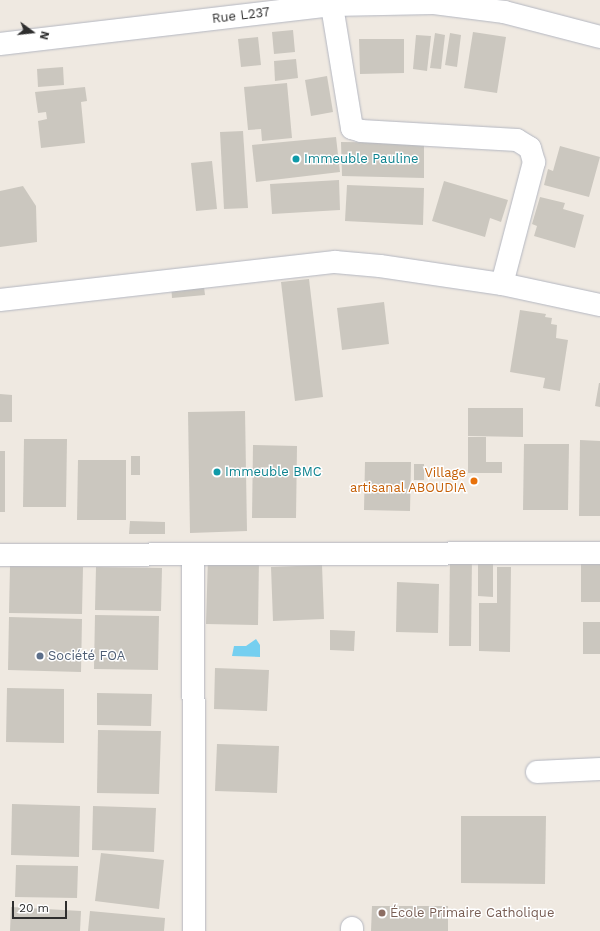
<!DOCTYPE html>
<meta charset="utf-8">
<style>
body{margin:0}
#map{position:relative;width:600px;height:931px;overflow:hidden;background:#efe9e1;font-family:"Work Sans",sans-serif}
div>[style]{position:absolute}
[style*='--x']{left:calc(var(--x)*1px);top:calc(var(--y)*1px);width:calc(var(--w)*1px);rotate:calc(var(--a)*1deg)}
.water>*{inset:0;background:#75cff0}
.building>*{inset:0;background:#cbc7bf}
.roads{filter:drop-shadow(0 0 1px #b4b7c1) drop-shadow(0 0 1px #b4b7c1)}
.minor>*{height:22px;margin:-11px;padding:0 11px;transform-origin:11px;border-radius:11px;background:#fff}
.dots>*{width:11px;height:11px;translate:-50% -50%;box-sizing:border-box;border:2px solid #fff;border-radius:50%}
span{translate:-50% -50%;white-space:nowrap;text-align:center;line-height:1.15;-webkit-text-stroke:3px #fff;paint-order:stroke}
.street-label{font-size:13px;color:#2e2e2e}
.culture-label{font-size:13px;color:#0d838f}
.left{translate:0 -50%;text-align:left}
.food-label{font-size:13px;color:#c56008}
.right{translate:-100% -50%;text-align:right}
.service-label{font-size:13px;color:#4e5e75}
.education-label{font-size:13px;color:#785e54}
.north{position:absolute;left:12px;top:12px;width:40px;height:40px;-webkit-text-stroke:3px #fff;paint-order:stroke;rotate:105deg;font-size:11px;font-weight:700;line-height:16px;text-align:center;color:#2e2e2e}
.north::after{content:'';display:block;margin:auto;width:14px;height:18px;background:#2e2e2e;clip-path:polygon(50% 0,100% 100%,50% 72%,0 100%)}
.scale{position:absolute;left:12px;top:901px;width:55px;height:18px;box-sizing:border-box;border:2px solid #2e2e2e;border-top:0;padding-left:5px;font-size:12px;line-height:14px;white-space:nowrap;color:#2e2e2e;-webkit-text-stroke:3px #fff;paint-order:stroke}
</style>
<div id="map">
<div class="water">
<div style="clip-path:polygon(256px 639px,260px 645px,260px 657px,232px 656px,234px 646px,246px 646px)"></div>
</div>
<div class="building">
<div style="clip-path:polygon(293px 30px,295px 52px,274px 54px,272px 32px)"></div>
<div style="clip-path:polygon(473px 32px,506px 37px,497px 93px,464px 88px)"></div>
<div style="clip-path:polygon(435px 33px,445px 35px,441px 69px,430px 68px)"></div>
<div style="clip-path:polygon(450px 33px,461px 35px,457px 67px,445px 65px)"></div>
<div style="clip-path:polygon(416px 35px,431px 36px,427px 71px,413px 69px)"></div>
<div style="clip-path:polygon(258px 37px,261px 65px,241px 67px,238px 39px)"></div>
<div style="clip-path:polygon(359px 39px,404px 39px,404px 73px,360px 74px)"></div>
<div style="clip-path:polygon(296px 59px,298px 78px,275px 81px,274px 61px)"></div>
<div style="clip-path:polygon(63px 67px,64px 85px,38px 87px,37px 69px)"></div>
<div style="clip-path:polygon(327px 76px,333px 112px,311px 116px,305px 80px)"></div>
<div style="clip-path:polygon(287px 83px,292px 138px,262px 141px,261px 129px,248px 130px,244px 87px)"></div>
<div style="clip-path:polygon(85px 87px,87px 101px,81px 102px,85px 143px,41px 148px,38px 121px,47px 119px,46px 112px,38px 113px,35px 92px)"></div>
<div style="clip-path:polygon(243px 131px,248px 208px,224px 209px,220px 132px)"></div>
<div style="clip-path:polygon(336px 137px,340px 172px,256px 182px,252px 145px)"></div>
<div style="clip-path:polygon(341px 142px,424px 143px,424px 178px,342px 176px)"></div>
<div style="clip-path:polygon(560px 146px,600px 157px,589px 197px,544px 185px,548px 169px,553px 171px)"></div>
<div style="clip-path:polygon(212px 161px,217px 209px,196px 211px,191px 163px)"></div>
<div style="clip-path:polygon(339px 180px,340px 210px,272px 214px,270px 184px)"></div>
<div style="clip-path:polygon(444px 181px,508px 200px,501px 222px,490px 218px,485px 237px,432px 221px)"></div>
<div style="clip-path:polygon(347px 185px,424px 188px,423px 225px,345px 221px)"></div>
<div style="clip-path:polygon(23px 186px,36px 206px,37px 242px,0 247px,0 191px)"></div>
<div style="clip-path:polygon(540px 197px,565px 203px,563px 209px,584px 215px,575px 248px,534px 236px,537px 226px,532px 224px)"></div>
<div style="clip-path:polygon(203px 279px,205px 295px,172px 298px,171px 282px)"></div>
<div style="clip-path:polygon(309px 279px,323px 397px,295px 401px,281px 282px)"></div>
<div style="clip-path:polygon(384px 302px,389px 344px,342px 350px,337px 308px)"></div>
<div style="clip-path:polygon(520px 310px,546px 314px,545px 317px,552px 318px,551px 324px,557px 325px,556px 338px,568px 340px,560px 391px,543px 388px,545px 378px,510px 372px)"></div>
<div style="clip-path:polygon(599px 383px,600px 383px,600px 407px,595px 406px)"></div>
<div style="clip-path:polygon(0 394px,12px 395px,12px 422px,0 422px)"></div>
<div style="clip-path:polygon(468px 408px,523px 408px,523px 437px,468px 436px)"></div>
<div style="clip-path:polygon(245px 411px,247px 531px,190px 533px,188px 412px)"></div>
<div style="clip-path:polygon(468px 437px,486px 437px,486px 462px,502px 462px,502px 473px,468px 473px)"></div>
<div style="clip-path:polygon(24px 439px,67px 439px,66px 507px,23px 507px)"></div>
<div style="clip-path:polygon(580px 440px,600px 441px,600px 516px,579px 516px)"></div>
<div style="clip-path:polygon(524px 444px,569px 444px,568px 510px,523px 510px)"></div>
<div style="clip-path:polygon(253px 445px,297px 446px,296px 518px,252px 518px)"></div>
<div style="clip-path:polygon(0 451px,5px 451px,5px 512px,0 512px)"></div>
<div style="clip-path:polygon(131px 456px,140px 456px,140px 475px,131px 475px)"></div>
<div style="clip-path:polygon(78px 460px,126px 460px,126px 520px,77px 520px)"></div>
<div style="clip-path:polygon(365px 462px,411px 462px,410px 511px,364px 510px)"></div>
<div style="clip-path:polygon(414px 464px,424px 464px,424px 480px,414px 480px)"></div>
<div style="clip-path:polygon(130px 521px,165px 522px,165px 534px,129px 534px)"></div>
<div style="clip-path:polygon(450px 555px,472px 555px,471px 646px,449px 646px)"></div>
<div style="clip-path:polygon(581px 556px,600px 556px,600px 602px,581px 602px)"></div>
<div style="clip-path:polygon(208px 557px,259px 558px,258px 625px,206px 624px)"></div>
<div style="clip-path:polygon(478px 564px,493px 564px,493px 597px,478px 596px)"></div>
<div style="clip-path:polygon(322px 565px,324px 619px,273px 621px,271px 567px)"></div>
<div style="clip-path:polygon(10px 566px,83px 567px,82px 614px,9px 613px)"></div>
<div style="clip-path:polygon(96px 567px,162px 568px,161px 611px,95px 610px)"></div>
<div style="clip-path:polygon(497px 567px,511px 567px,510px 652px,479px 651px,479px 603px,497px 603px)"></div>
<div style="clip-path:polygon(397px 582px,439px 584px,438px 633px,396px 632px)"></div>
<div style="clip-path:polygon(95px 615px,159px 616px,158px 670px,94px 669px)"></div>
<div style="clip-path:polygon(9px 617px,82px 619px,81px 672px,8px 670px)"></div>
<div style="clip-path:polygon(583px 622px,600px 622px,600px 654px,583px 654px)"></div>
<div style="clip-path:polygon(330px 630px,355px 631px,354px 651px,330px 650px)"></div>
<div style="clip-path:polygon(215px 668px,269px 670px,267px 711px,214px 709px)"></div>
<div style="clip-path:polygon(7px 688px,64px 689px,64px 743px,6px 742px)"></div>
<div style="clip-path:polygon(97px 693px,152px 694px,151px 726px,97px 725px)"></div>
<div style="clip-path:polygon(98px 730px,161px 731px,159px 794px,97px 793px)"></div>
<div style="clip-path:polygon(217px 744px,279px 746px,277px 793px,215px 791px)"></div>
<div style="clip-path:polygon(12px 804px,80px 806px,79px 857px,11px 855px)"></div>
<div style="clip-path:polygon(93px 806px,156px 808px,154px 852px,92px 850px)"></div>
<div style="clip-path:polygon(461px 816px,546px 816px,545px 884px,461px 883px)"></div>
<div style="clip-path:polygon(101px 853px,164px 860px,159px 909px,95px 901px)"></div>
<div style="clip-path:polygon(16px 865px,78px 866px,77px 898px,15px 897px)"></div>
<div style="clip-path:polygon(372px 906px,448px 906px,448px 931px,371px 931px)"></div>
<div style="clip-path:polygon(11px 907px,81px 911px,80px 931px,10px 931px)"></div>
<div style="clip-path:polygon(90px 911px,165px 918px,164px 931px,88px 931px)"></div>
</div>
<div class="roads">
<div class="minor">
<div style="--x:331;--y:0;--w:130;--a:80.7"></div>
<div style="--x:352;--y:128;--w:9;--a:18"></div>
<div style="--x:361;--y:131;--w:156;--a:3.3"></div>
<div style="--x:517;--y:140;--w:15;--a:32"></div>
<div style="--x:530;--y:148;--w:15;--a:74"></div>
<div style="--x:534;--y:162;--w:126;--a:104.7"></div>
<div style="--x:0;--y:44;--w:334;--a:-6.7"></div>
<div style="--x:332;--y:5;--w:102;--a:-1.1"></div>
<div style="--x:434;--y:3;--w:71;--a:7.3"></div>
<div style="--x:504;--y:12;--w:99;--a:14.6"></div>
<div style="--x:0;--y:300;--w:337;--a:-6.5"></div>
<div style="--x:335;--y:262;--w:45;--a:5.1"></div>
<div style="--x:380;--y:266;--w:123;--a:8.4"></div>
<div style="--x:502;--y:284;--w:100;--a:12.1"></div>
<div style="--x:193;--y:554;--w:377;--a:89.8"></div>
<div style="--x:0;--y:555;--w:600;--a:-0.19"></div>
<div style="--x:537;--y:772;--w:63;--a:-2.7"></div>
<div style="--x:352;--y:931;--w:3;--a:-90"></div>
</div>
</div>
<div class="dots">
<div style="left:296px;top:159px;background:#0f9aa8"></div>
<div style="left:217px;top:472px;background:#0f9aa8"></div>
<div style="left:474px;top:481px;background:#e8710a"></div>
<div style="left:40px;top:656px;background:#5c6f8a"></div>
<div style="left:382px;top:913px;background:#8d6e63"></div>
</div>
<div class="street-label">
<span style="left:241px;top:16px;rotate:-7deg">Rue L237</span>
</div>
<div class="culture-label">
<span class="left" style="left:304px;top:159px">Immeuble Pauline</span>
<span class="left" style="left:225px;top:472px">Immeuble BMC</span>
</div>
<div class="food-label">
<span class="right" style="left:466px;top:481px">Village<br>artisanal ABOUDIA</span>
</div>
<div class="service-label">
<span class="left" style="left:48px;top:656px">Société FOA</span>
</div>
<div class="education-label">
<span class="left" style="left:390px;top:913px">École Primaire Catholique</span>
</div>
<div class="north">N</div>
<div class="scale">20 m</div>
</div>
